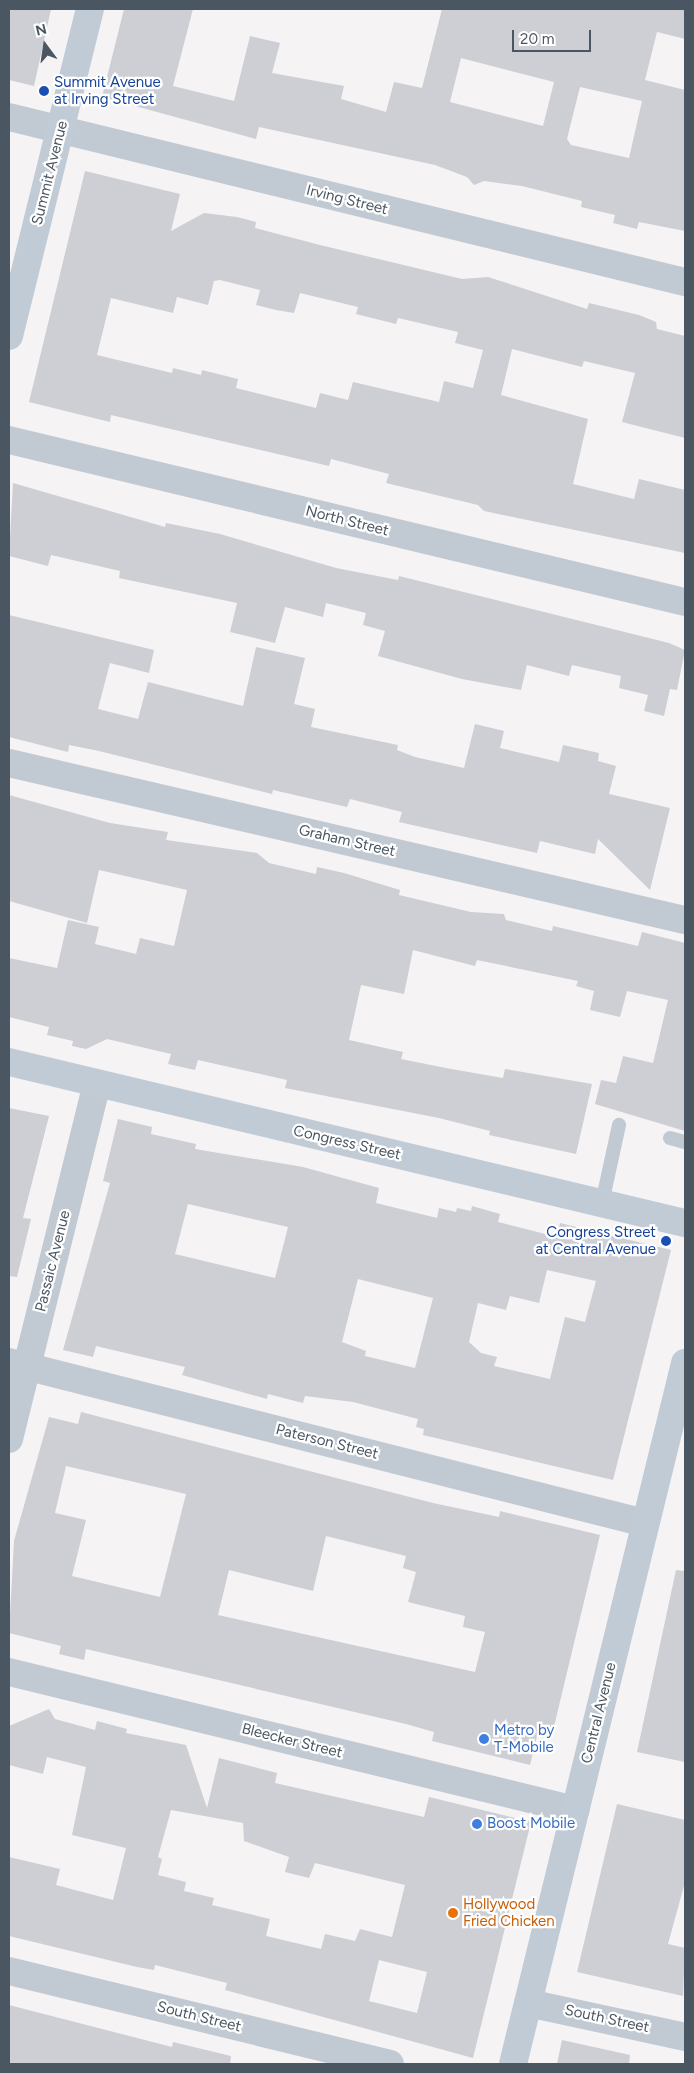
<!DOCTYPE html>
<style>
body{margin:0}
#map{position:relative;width:694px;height:2073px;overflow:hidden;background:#f5f3f3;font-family:Figtree,sans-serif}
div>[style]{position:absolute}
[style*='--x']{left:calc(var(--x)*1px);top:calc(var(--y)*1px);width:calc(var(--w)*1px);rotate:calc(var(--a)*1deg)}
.building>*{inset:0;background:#cdcfd5}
.lane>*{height:14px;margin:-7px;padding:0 7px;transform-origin:7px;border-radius:7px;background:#c1cad2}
.street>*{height:28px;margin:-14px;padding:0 14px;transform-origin:14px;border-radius:14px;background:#c1cad2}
.secondary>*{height:28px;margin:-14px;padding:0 14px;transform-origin:14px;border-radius:14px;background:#c1cbd6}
.dots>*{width:14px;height:14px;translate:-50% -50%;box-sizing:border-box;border:2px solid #fff;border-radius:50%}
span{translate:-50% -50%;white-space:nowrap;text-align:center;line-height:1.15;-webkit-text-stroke:4.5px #fff;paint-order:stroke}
.transit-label{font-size:15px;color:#164399}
.left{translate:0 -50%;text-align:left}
.right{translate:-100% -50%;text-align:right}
.street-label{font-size:15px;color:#4a5661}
.shop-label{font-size:15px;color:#366cbe}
.food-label{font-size:15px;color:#c56008}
.frame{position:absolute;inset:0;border:10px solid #4a5661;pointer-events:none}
.north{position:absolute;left:20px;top:20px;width:50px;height:50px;-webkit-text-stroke:4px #fff;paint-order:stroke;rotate:346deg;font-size:14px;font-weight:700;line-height:20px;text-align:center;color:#4a5661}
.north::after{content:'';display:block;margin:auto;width:18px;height:22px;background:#4a5661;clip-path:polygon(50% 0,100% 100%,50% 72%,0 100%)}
.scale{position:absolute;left:512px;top:30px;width:79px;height:22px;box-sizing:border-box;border:2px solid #4a5661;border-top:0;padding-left:6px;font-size:15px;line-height:18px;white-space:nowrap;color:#4a5661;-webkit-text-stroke:4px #fff;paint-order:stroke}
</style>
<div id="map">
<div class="building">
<div style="clip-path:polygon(9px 9px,51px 9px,34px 86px,9px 80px)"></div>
<div style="clip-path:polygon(evenodd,124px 9px,193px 9px,173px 86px,234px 101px,250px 36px,280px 43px,272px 73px,344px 86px,341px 99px,386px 112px,394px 82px,422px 88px,442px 9px,685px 9px,685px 39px,657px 32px,645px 80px,685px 90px,685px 231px,639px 222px,637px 229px,613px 223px,615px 215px,581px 207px,582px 201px,522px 186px,484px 181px,474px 185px,467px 177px,435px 165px,259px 127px,256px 139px,102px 97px,124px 9px,461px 58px,554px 82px,543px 126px,450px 102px,461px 58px,124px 9px,580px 87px,642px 101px,629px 158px,571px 145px,567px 139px,580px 87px)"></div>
<div style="clip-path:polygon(evenodd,85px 171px,180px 194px,171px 231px,204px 213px,237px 217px,256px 222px,255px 228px,320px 245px,462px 279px,488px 277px,587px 309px,589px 303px,639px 315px,656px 322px,657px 329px,685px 336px,685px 438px,622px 422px,635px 373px,584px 361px,582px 367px,512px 349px,501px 395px,588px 419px,573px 484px,634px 499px,639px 479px,685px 490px,685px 553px,484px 511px,478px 505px,386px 483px,389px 474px,331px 459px,329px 466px,111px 415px,110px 422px,29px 402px,85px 171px,220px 280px,260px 290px,256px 305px,276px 310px,294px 313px,300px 293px,358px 307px,356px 314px,396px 324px,398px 318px,458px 332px,455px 343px,483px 350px,473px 388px,444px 381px,439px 402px,353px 382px,348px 400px,320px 393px,316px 408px,236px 388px,238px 379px,202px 370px,201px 375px,173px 368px,172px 373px,97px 355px,111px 298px,173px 313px,177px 297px,208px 305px,214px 281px,220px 280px)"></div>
<div style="clip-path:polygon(13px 483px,165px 527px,166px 523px,220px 534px,336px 568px,398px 580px,399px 576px,669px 643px,685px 650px,677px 690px,670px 689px,664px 716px,644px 711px,648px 695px,619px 688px,621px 676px,572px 665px,569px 676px,527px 665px,521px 690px,462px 679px,378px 656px,385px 631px,363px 625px,366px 613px,326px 603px,323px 617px,285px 607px,275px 643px,230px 632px,237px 603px,119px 578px,120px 571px,51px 555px,48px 566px,9px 556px)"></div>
<div style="clip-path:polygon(9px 615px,154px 650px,149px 673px,110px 663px,98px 709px,138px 719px,148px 682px,243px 706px,256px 647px,305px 658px,294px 704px,315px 709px,311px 727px,398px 745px,397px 750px,415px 757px,464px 768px,475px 724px,504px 731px,500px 748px,559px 762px,563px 745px,599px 753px,598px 761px,616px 766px,609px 794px,670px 808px,650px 890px,598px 839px,595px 854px,540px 841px,537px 853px,399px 822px,402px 812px,350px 799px,347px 807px,273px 790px,272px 794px,99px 751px,69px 745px,68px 752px,9px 737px)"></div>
<div style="clip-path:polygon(9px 795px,110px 823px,168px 832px,166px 840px,257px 853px,269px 863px,316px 874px,317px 867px,344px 873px,400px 890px,399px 895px,471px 912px,504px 914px,506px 920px,552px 931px,553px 926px,638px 946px,642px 932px,685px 943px,685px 1131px,595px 1104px,601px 1080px,616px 1083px,623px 1056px,653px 1063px,668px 1000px,627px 991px,620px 1017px,590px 1010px,594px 991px,576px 986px,578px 981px,477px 960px,475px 966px,413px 950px,404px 994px,361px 985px,349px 1040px,403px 1052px,401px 1059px,451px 1069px,503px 1078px,505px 1069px,592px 1084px,576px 1154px,489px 1135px,490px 1131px,439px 1118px,285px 1088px,287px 1080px,198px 1060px,195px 1070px,168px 1064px,171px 1054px,107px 1039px,86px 1049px,72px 1046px,73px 1041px,47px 1035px,49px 1027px,9px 1017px,9px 958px,57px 968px,68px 920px,99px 927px,95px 944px,136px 954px,140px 938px,174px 946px,187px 890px,99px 870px,87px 923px,9px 901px)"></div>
<div style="clip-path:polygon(9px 1108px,49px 1116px,23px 1218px,31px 1219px,17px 1277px,9px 1276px)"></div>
<div style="clip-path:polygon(evenodd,118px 1119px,152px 1127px,151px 1134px,196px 1144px,195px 1149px,303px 1167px,379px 1188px,376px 1203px,437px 1218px,439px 1208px,456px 1212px,457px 1208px,471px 1211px,472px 1206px,500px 1214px,498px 1222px,557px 1237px,560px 1223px,671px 1250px,613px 1480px,423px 1435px,424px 1429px,416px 1427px,418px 1419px,353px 1402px,305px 1396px,303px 1403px,268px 1394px,267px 1399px,182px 1375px,185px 1367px,96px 1346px,93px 1357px,63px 1350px,110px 1183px,103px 1181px,118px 1119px,188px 1204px,288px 1227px,275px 1278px,175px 1254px,188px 1204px,118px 1119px,547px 1270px,596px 1281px,585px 1322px,565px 1317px,550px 1379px,494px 1366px,497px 1357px,481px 1353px,469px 1342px,478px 1303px,506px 1310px,510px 1296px,539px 1303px,547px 1270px,118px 1119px,358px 1279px,433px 1298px,415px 1368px,365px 1356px,366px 1351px,342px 1342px,358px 1279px)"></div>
<div style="clip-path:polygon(evenodd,81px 1412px,433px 1503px,499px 1517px,500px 1511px,600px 1535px,551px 1739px,537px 1736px,530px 1765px,432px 1741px,434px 1732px,406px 1724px,86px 1649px,84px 1660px,59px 1654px,61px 1646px,9px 1633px,14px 1541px,49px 1417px,78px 1424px,81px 1412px,66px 1466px,186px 1494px,160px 1597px,72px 1576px,86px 1520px,55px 1513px,66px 1466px,81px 1412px,326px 1536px,406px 1556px,403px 1568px,416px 1572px,408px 1602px,465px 1616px,463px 1627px,485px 1632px,475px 1672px,218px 1615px,229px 1570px,313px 1591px,326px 1536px)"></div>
<div style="clip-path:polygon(676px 1570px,685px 1571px,685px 1762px,637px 1752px)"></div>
<div style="clip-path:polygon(evenodd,49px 1709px,55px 1719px,95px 1730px,97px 1721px,127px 1729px,126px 1733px,186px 1745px,207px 1808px,219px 1758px,277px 1773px,275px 1783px,424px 1817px,429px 1797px,531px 1822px,473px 2058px,225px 1990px,227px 1983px,155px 1965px,154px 1970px,137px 1967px,9px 1936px,9px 1857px,60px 1869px,56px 1885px,113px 1900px,126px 1848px,72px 1835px,86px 1767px,47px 1757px,43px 1774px,9px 1765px,9px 1726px,49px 1709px,171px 1810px,243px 1823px,244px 1841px,289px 1857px,285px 1872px,309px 1878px,315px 1863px,405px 1885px,392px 1937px,360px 1929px,355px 1941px,325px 1934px,321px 1949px,266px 1936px,270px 1919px,212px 1905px,214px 1898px,184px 1891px,186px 1882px,158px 1875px,162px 1859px,158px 1857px,171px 1810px,49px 1709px,379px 1960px,427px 1972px,417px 2013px,369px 2001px,379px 1960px)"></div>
<div style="clip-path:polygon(617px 1804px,685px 1820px,685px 1882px,668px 1944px,685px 1948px,683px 1996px,577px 1972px)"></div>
<div style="clip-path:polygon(9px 2005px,172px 2047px,173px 2042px,231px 2056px,230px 2064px,9px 2064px)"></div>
<div style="clip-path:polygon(562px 2040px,630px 2055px,629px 2064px,557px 2064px)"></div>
</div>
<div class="lane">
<div style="--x:670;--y:1138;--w:16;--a:15"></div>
<div style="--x:602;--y:1203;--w:80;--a:-77.7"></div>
</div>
<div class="street">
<div style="--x:9;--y:117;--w:696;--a:13.72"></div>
<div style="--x:9;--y:440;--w:695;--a:13.48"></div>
<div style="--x:9;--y:763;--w:694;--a:13.08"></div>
<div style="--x:9;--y:1362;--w:656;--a:14.21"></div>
<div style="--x:9;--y:1439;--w:366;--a:-76.1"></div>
<div style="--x:9;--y:1672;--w:583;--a:13.7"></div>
<div style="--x:9;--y:1971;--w:392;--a:13.7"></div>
<div style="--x:528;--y:2003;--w:161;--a:12.2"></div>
</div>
<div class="secondary">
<div style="--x:9;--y:336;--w:337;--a:-76.1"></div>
<div style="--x:9;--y:1062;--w:695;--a:13.4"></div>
<div style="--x:513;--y:2064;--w:722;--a:-76.21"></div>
</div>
<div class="dots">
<div style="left:44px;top:91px;background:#1a4fb4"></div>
<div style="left:666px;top:1241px;background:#1a4fb4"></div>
<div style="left:484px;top:1739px;background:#3f7fe0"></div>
<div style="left:477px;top:1824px;background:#3f7fe0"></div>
<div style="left:453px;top:1913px;background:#e8710a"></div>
</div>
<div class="transit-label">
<span class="left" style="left:54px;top:91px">Summit Avenue<br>at Irving Street</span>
<span class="right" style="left:656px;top:1241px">Congress Street<br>at Central Avenue</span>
</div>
<div class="street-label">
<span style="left:50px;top:173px;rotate:-76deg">Summit Avenue</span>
<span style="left:347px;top:200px;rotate:14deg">Irving Street</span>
<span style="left:347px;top:521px;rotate:14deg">North Street</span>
<span style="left:347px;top:841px;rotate:13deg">Graham Street</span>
<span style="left:347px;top:1143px;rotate:13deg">Congress Street</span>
<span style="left:53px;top:1261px;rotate:-76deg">Passaic Avenue</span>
<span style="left:327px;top:1442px;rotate:14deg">Paterson Street</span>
<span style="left:599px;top:1713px;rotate:-76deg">Central Avenue</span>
<span style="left:292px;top:1741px;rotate:14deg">Bleecker Street</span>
<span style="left:199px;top:2017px;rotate:14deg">South Street</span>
<span style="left:607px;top:2019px;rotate:12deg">South Street</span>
</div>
<div class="shop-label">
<span class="left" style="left:494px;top:1739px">Metro by<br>T-Mobile</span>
<span class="left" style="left:487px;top:1824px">Boost Mobile</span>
</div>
<div class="food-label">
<span class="left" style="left:463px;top:1913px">Hollywood<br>Fried Chicken</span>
</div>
<div class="frame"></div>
<div class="north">N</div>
<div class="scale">20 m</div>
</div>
